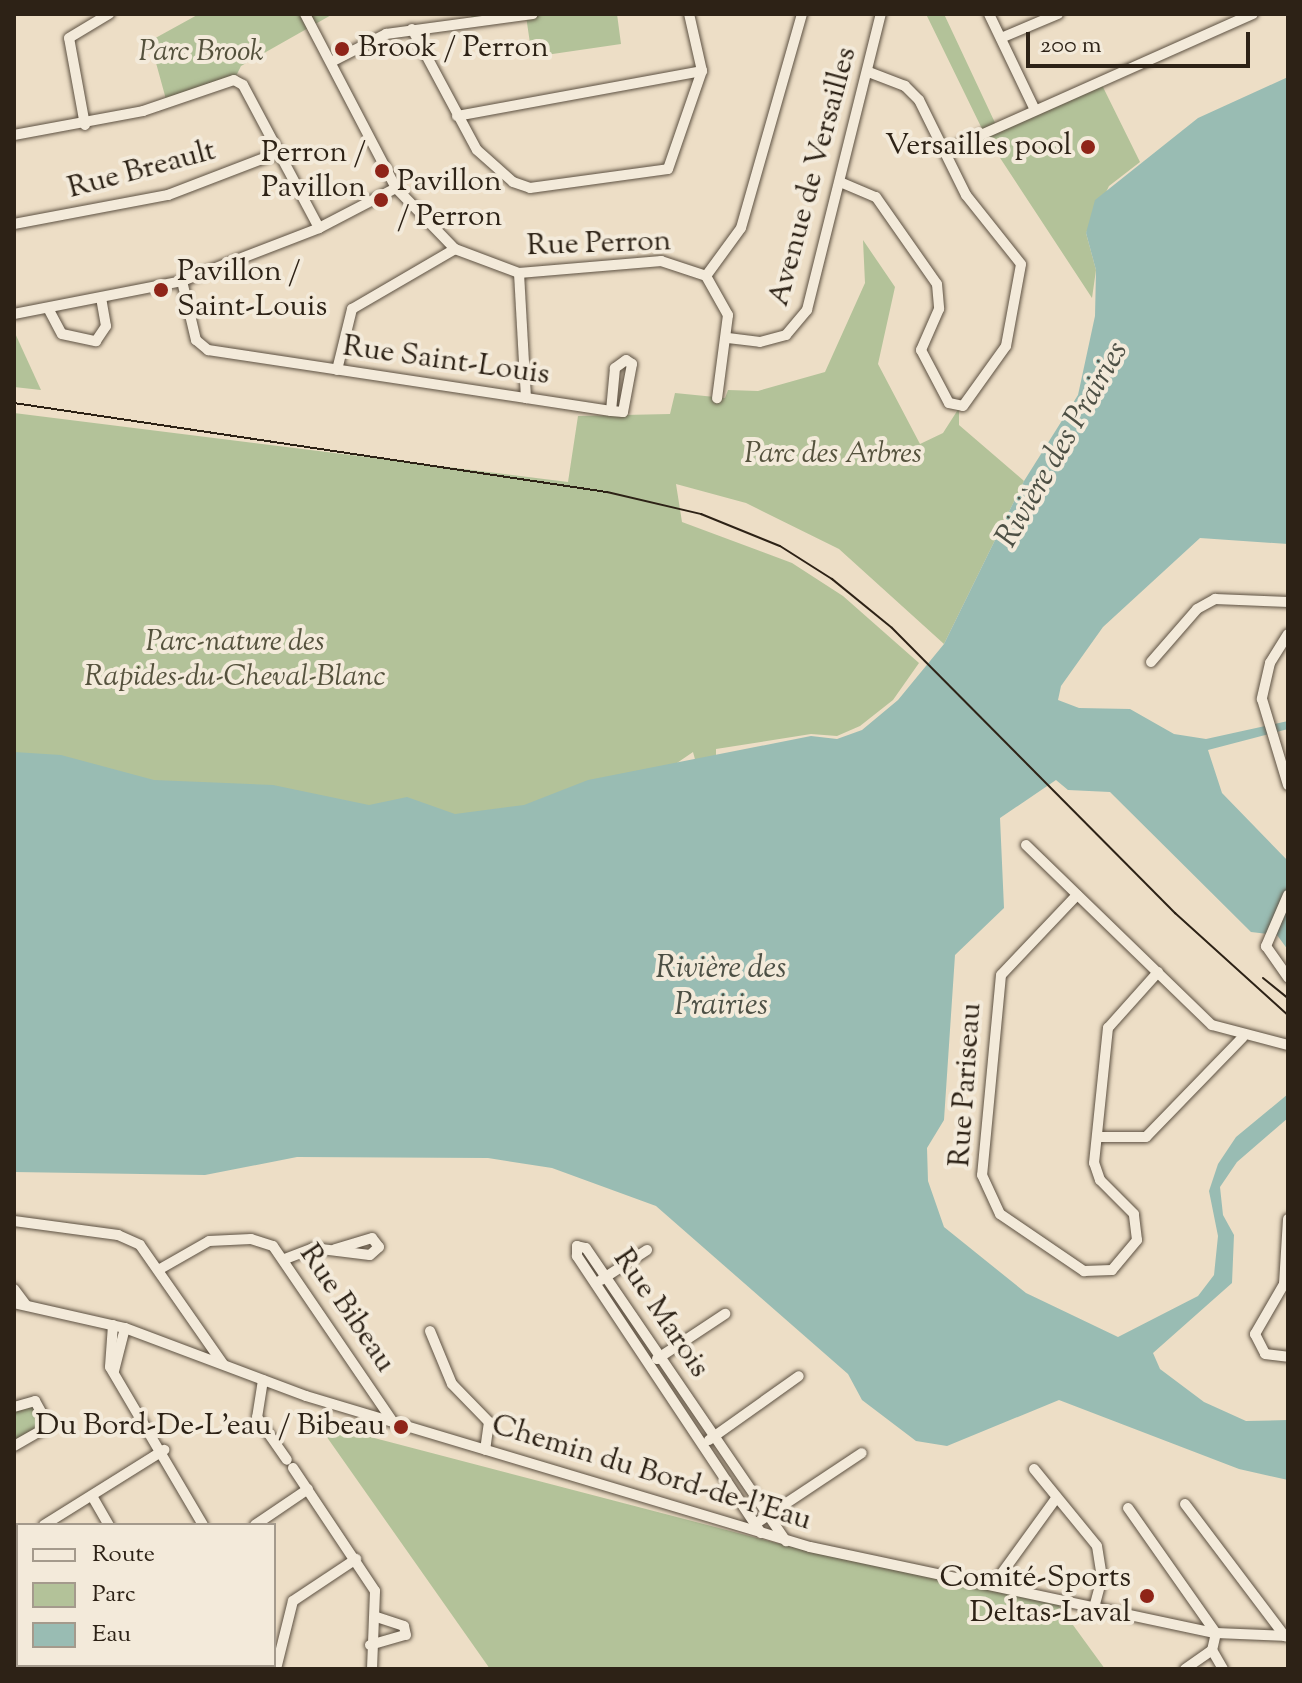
<!DOCTYPE html>
<meta charset="utf-8">
<style>
body{margin:0}
#map{position:relative;width:1302px;height:1683px;overflow:hidden;background:#eddec6;font-family:"Sorts Mill Goudy",serif}
div>[style]{position:absolute}
[style*='--x']{left:calc(var(--x)*1px);top:calc(var(--y)*1px);width:calc(var(--w)*1px);rotate:calc(var(--a)*1deg)}
.green>*{inset:0;background:#b3c299}
.water>*{inset:0;background:#99bcb3}
.roads{filter:drop-shadow(0 0 2px #5d5142) drop-shadow(0 0 2px #5d5142)}
.minor>*{height:10px;margin:-5px;padding:0 5px;transform-origin:5px;border-radius:5px;background:#f3eada}
.tram>*{height:2px;margin:-1px;padding:0 1px;transform-origin:1px;border-radius:1px;background:#2d2216}
.dots>*{width:22px;height:22px;translate:-50% -50%;box-sizing:border-box;border:4px solid #f3eada;border-radius:50%}
span{translate:-50% -50%;white-space:nowrap;text-align:center;line-height:1.15;-webkit-text-stroke:8px #f3eada;paint-order:stroke}
.poi-label{font-size:30px;color:#2d2216}
.left{translate:0 -50%;text-align:left}
.right{translate:-100% -50%;text-align:right}
.park-label{font-size:30px;color:#55523d;font-style:italic}
.street-label{font-size:30px;color:#2d2216}
.water-label{font-size:32px;color:#4d5045;font-style:italic}
.frame{position:absolute;inset:0;border:16px solid #2d2216;pointer-events:none}
.legend{position:absolute;left:16px;top:1523px;width:260px;height:144px;box-sizing:border-box;background:#f3eada;border:2px solid #a49a8c;margin:0;padding:10px 14px;list-style:none;font-size:24px;color:#2d2216}
.legend li{display:flex;align-items:center;gap:16px;height:40px}
.legend b{width:40px;border:2px solid #a49a8c}
.scale{position:absolute;left:1026px;top:32px;width:224px;height:36px;box-sizing:border-box;border:4px solid #2d2216;border-top:0;padding-left:10px;font-size:24px;line-height:28px;white-space:nowrap;color:#2d2216;-webkit-text-stroke:6px #f3eada;paint-order:stroke}
</style>
<div id="map">
<div class="green">
<div style="clip-path:polygon(199px 14px,333px 14px,241px 66px,234px 80px,167px 103px,150px 41px)"></div>
<div style="clip-path:polygon(471px 14px,617px 14px,621px 44px,532px 57px,526px 16px,472px 23px)"></div>
<div style="clip-path:polygon(926px 14px,944px 14px,997px 127px,1100px 81px,1140px 162px,1109px 186px,1086px 233px,1096px 270px,1092px 298px,985px 135px)"></div>
<div style="clip-path:polygon(863px 240px,895px 287px,878px 364px,920px 444px,943px 433px,959px 408px,959px 425px,1024px 481px,944px 644px,839px 549px,746px 503px,676px 484px,682px 522px,792px 563px,843px 596px,919px 663px,893px 700px,860px 726px,837px 736px,811px 734px,716px 749px,716px 758px,696px 763px,693px 752px,674px 765px,610px 786px,515px 892px,14px 868px,14px 413px,568px 482px,578px 416px,670px 414px,675px 393px,725px 398px,728px 390px,758px 391px,825px 372px,865px 283px)"></div>
<div style="clip-path:polygon(14px 331px,41px 390px,14px 387px)"></div>
<div style="clip-path:polygon(32px 1404px,46px 1425px,16px 1442px,14px 1411px)"></div>
<div style="clip-path:polygon(317px 1423px,784px 1545px,1057px 1603px,1105px 1669px,490px 1669px)"></div>
</div>
<div class="water">
<div style="clip-path:polygon(1288px 77px,1288px 544px,1200px 538px,1103px 627px,1061px 686px,1058px 700px,1079px 708px,1130px 709px,1174px 734px,1206px 739px,1288px 721px,1288px 729px,1208px 750px,1222px 793px,1288px 861px,1288px 950px,1277px 935px,1251px 932px,1110px 792px,1068px 790px,1056px 780px,1000px 818px,1004px 908px,955px 955px,944px 1120px,927px 1148px,928px 1181px,944px 1227px,1026px 1293px,1118px 1337px,1198px 1296px,1214px 1275px,1218px 1236px,1209px 1191px,1218px 1164px,1236px 1137px,1288px 1094px,1288px 1118px,1237px 1162px,1220px 1187px,1223px 1215px,1234px 1235px,1232px 1283px,1153px 1353px,1160px 1369px,1204px 1402px,1246px 1421px,1288px 1420px,1288px 1480px,1239px 1469px,1059px 1400px,947px 1446px,916px 1441px,862px 1400px,848px 1374px,656px 1206px,552px 1168px,488px 1158px,297px 1157px,205px 1175px,14px 1172px,14px 752px,61px 755px,154px 780px,273px 785px,369px 805px,407px 797px,455px 814px,524px 805px,588px 780px,811px 736px,837px 739px,862px 730px,898px 700px,944px 644px,1024px 481px,1078px 395px,1095px 316px,1096px 270px,1086px 233px,1095px 200px,1198px 118px)"></div>
</div>
<div class="roads">
<div class="minor">
<div style="--x:305;--y:14;--w:196;--a:62.4"></div>
<div style="--x:396;--y:188;--w:85;--a:46"></div>
<div style="--x:455;--y:249;--w:68;--a:20.6"></div>
<div style="--x:519;--y:273;--w:143;--a:-4.8"></div>
<div style="--x:661;--y:261;--w:47;--a:18.4"></div>
<div style="--x:706;--y:276;--w:45;--a:60.6"></div>
<div style="--x:728;--y:315;--w:84;--a:97.5"></div>
<div style="--x:989;--y:14;--w:106;--a:64.4"></div>
<div style="--x:412;--y:29;--w:137;--a:61.8"></div>
<div style="--x:477;--y:150;--w:48;--a:41.6"></div>
<div style="--x:513;--y:182;--w:18;--a:19"></div>
<div style="--x:530;--y:188;--w:139;--a:-7.8"></div>
<div style="--x:668;--y:169;--w:104;--a:-70.9"></div>
<div style="--x:702;--y:71;--w:58;--a:-102.8"></div>
<div style="--x:1001;--y:38;--w:62;--a:-22.8"></div>
<div style="--x:331;--y:62;--w:62;--a:-27"></div>
<div style="--x:386;--y:34;--w:148;--a:-7.7"></div>
<div style="--x:457;--y:116;--w:249;--a:-10.4"></div>
<div style="--x:85;--y:125;--w:88;--a:-100.4"></div>
<div style="--x:69;--y:38;--w:47;--a:-31"></div>
<div style="--x:14;--y:135;--w:131;--a:-10.5"></div>
<div style="--x:143;--y:111;--w:96;--a:-18.8"></div>
<div style="--x:234;--y:80;--w:10;--a:29"></div>
<div style="--x:243;--y:85;--w:162;--a:62"></div>
<div style="--x:945;--y:151;--w:337;--a:-24"></div>
<div style="--x:840;--y:182;--w:39;--a:23"></div>
<div style="--x:876;--y:197;--w:106;--a:55"></div>
<div style="--x:937;--y:284;--w:25;--a:85"></div>
<div style="--x:939;--y:309;--w:45;--a:113.7"></div>
<div style="--x:921;--y:350;--w:60;--a:62.2"></div>
<div style="--x:949;--y:403;--w:14;--a:12"></div>
<div style="--x:963;--y:406;--w:74;--a:-54.4"></div>
<div style="--x:1006;--y:346;--w:83;--a:-79.6"></div>
<div style="--x:1021;--y:264;--w:88;--a:-128.6"></div>
<div style="--x:966;--y:195;--w:106;--a:-116.3"></div>
<div style="--x:919;--y:100;--w:20;--a:-135"></div>
<div style="--x:905;--y:86;--w:39;--a:-159"></div>
<div style="--x:14;--y:224;--w:157;--a:-10.7"></div>
<div style="--x:168;--y:195;--w:120;--a:-21"></div>
<div style="--x:519;--y:273;--w:125;--a:86.8"></div>
<div style="--x:706;--y:276;--w:59;--a:-53.9"></div>
<div style="--x:741;--y:228;--w:223;--a:-74.1"></div>
<div style="--x:182;--y:281;--w:61;--a:76.7"></div>
<div style="--x:196;--y:340;--w:16;--a:40"></div>
<div style="--x:208;--y:350;--w:322;--a:8.6"></div>
<div style="--x:526;--y:398;--w:86;--a:8.7"></div>
<div style="--x:611;--y:411;--w:12;--a:5"></div>
<div style="--x:623;--y:412;--w:49;--a:-79.4"></div>
<div style="--x:632;--y:364;--w:7;--a:-146"></div>
<div style="--x:626;--y:360;--w:14;--a:144"></div>
<div style="--x:615;--y:368;--w:43;--a:95.3"></div>
<div style="--x:49;--y:310;--w:27;--a:62"></div>
<div style="--x:62;--y:334;--w:35;--a:12"></div>
<div style="--x:96;--y:341;--w:18;--a:-56"></div>
<div style="--x:106;--y:326;--w:27;--a:-100"></div>
<div style="--x:14;--y:314;--w:171;--a:-11.1"></div>
<div style="--x:182;--y:281;--w:147;--a:-21.1"></div>
<div style="--x:319;--y:228;--w:87;--a:-27.5"></div>
<div style="--x:728;--y:338;--w:32;--a:7"></div>
<div style="--x:760;--y:342;--w:27;--a:-15"></div>
<div style="--x:786;--y:335;--w:33;--a:-50"></div>
<div style="--x:807;--y:310;--w:305;--a:-76"></div>
<div style="--x:337;--y:370;--w:63;--a:-76.2"></div>
<div style="--x:352;--y:309;--w:119;--a:-30.2"></div>
<div style="--x:1288;--y:634;--w:34;--a:122"></div>
<div style="--x:1270;--y:663;--w:37;--a:103"></div>
<div style="--x:1262;--y:699;--w:90;--a:73.2"></div>
<div style="--x:1151;--y:662;--w:70;--a:-49"></div>
<div style="--x:1197;--y:609;--w:21;--a:-29"></div>
<div style="--x:1215;--y:599;--w:73;--a:2.4"></div>
<div style="--x:1026;--y:845;--w:259;--a:44.1"></div>
<div style="--x:1212;--y:1025;--w:79;--a:14.7"></div>
<div style="--x:1077;--y:895;--w:110;--a:133.5"></div>
<div style="--x:1001;--y:975;--w:201;--a:95.4"></div>
<div style="--x:982;--y:1175;--w:43;--a:65.2"></div>
<div style="--x:1000;--y:1214;--w:102;--a:34.2"></div>
<div style="--x:1084;--y:1271;--w:28;--a:-2"></div>
<div style="--x:1112;--y:1270;--w:39;--a:-50"></div>
<div style="--x:1137;--y:1240;--w:26;--a:-97"></div>
<div style="--x:1134;--y:1214;--w:48;--a:-135"></div>
<div style="--x:1100;--y:1180;--w:18;--a:-109"></div>
<div style="--x:1094;--y:1163;--w:136;--a:-84.1"></div>
<div style="--x:1108;--y:1028;--w:75;--a:-48.2"></div>
<div style="--x:1288;--y:895;--w:56;--a:113.3"></div>
<div style="--x:1266;--y:946;--w:39;--a:55"></div>
<div style="--x:1097;--y:1137;--w:49;--a:0"></div>
<div style="--x:1146;--y:1137;--w:139;--a:-45.9"></div>
<div style="--x:1288;--y:1219;--w:65;--a:93.5"></div>
<div style="--x:1284;--y:1284;--w:58;--a:120.1"></div>
<div style="--x:1255;--y:1334;--w:22;--a:63"></div>
<div style="--x:1265;--y:1354;--w:23;--a:7"></div>
<div style="--x:14;--y:1221;--w:105;--a:7.7"></div>
<div style="--x:118;--y:1235;--w:24;--a:24"></div>
<div style="--x:140;--y:1245;--w:145;--a:55.1"></div>
<div style="--x:285;--y:1259;--w:30;--a:-21"></div>
<div style="--x:313;--y:1248;--w:57;--a:7"></div>
<div style="--x:370;--y:1255;--w:12;--a:-42"></div>
<div style="--x:379;--y:1247;--w:11;--a:-128"></div>
<div style="--x:372;--y:1238;--w:39;--a:163"></div>
<div style="--x:160;--y:1269;--w:56;--a:-29.7"></div>
<div style="--x:209;--y:1241;--w:42;--a:-2.7"></div>
<div style="--x:251;--y:1239;--w:23;--a:18"></div>
<div style="--x:273;--y:1246;--w:213;--a:55.7"></div>
<div style="--x:601;--y:1280;--w:55;--a:-33.1"></div>
<div style="--x:14;--y:1289;--w:20;--a:53"></div>
<div style="--x:14;--y:1303;--w:114;--a:12.7"></div>
<div style="--x:125;--y:1328;--w:193;--a:20.6"></div>
<div style="--x:306;--y:1396;--w:526;--a:16.68"></div>
<div style="--x:810;--y:1547;--w:415;--a:12"></div>
<div style="--x:1216;--y:1633;--w:72;--a:2.4"></div>
<div style="--x:113;--y:1325;--w:42;--a:94.1"></div>
<div style="--x:110;--y:1367;--w:183;--a:59.5"></div>
<div style="--x:430;--y:1331;--w:57;--a:67.5"></div>
<div style="--x:452;--y:1384;--w:53;--a:45.8"></div>
<div style="--x:489;--y:1422;--w:28;--a:98"></div>
<div style="--x:657;--y:1359;--w:82;--a:-33.5"></div>
<div style="--x:114;--y:1371;--w:44;--a:-75.7"></div>
<div style="--x:263;--y:1380;--w:37;--a:99"></div>
<div style="--x:257;--y:1417;--w:52;--a:55.1"></div>
<div style="--x:14;--y:1407;--w:22;--a:-16"></div>
<div style="--x:35;--y:1401;--w:29;--a:61"></div>
<div style="--x:49;--y:1426;--w:40;--a:150.3"></div>
<div style="--x:709;--y:1440;--w:110;--a:-35.4"></div>
<div style="--x:293;--y:1468;--w:148;--a:56.3"></div>
<div style="--x:375;--y:1591;--w:78;--a:92.2"></div>
<div style="--x:1034;--y:1469;--w:99;--a:50.7"></div>
<div style="--x:1097;--y:1546;--w:32;--a:81"></div>
<div style="--x:1102;--y:1578;--w:28;--a:105"></div>
<div style="--x:92;--y:1496;--w:34;--a:60"></div>
<div style="--x:1185;--y:1504;--w:166;--a:52.9"></div>
<div style="--x:1128;--y:1508;--w:153;--a:54.9"></div>
<div style="--x:1216;--y:1633;--w:17;--a:103"></div>
<div style="--x:1212;--y:1650;--w:22;--a:60"></div>
<div style="--x:755;--y:1524;--w:128;--a:-33.6"></div>
<div style="--x:44;--y:1525;--w:142;--a:-32"></div>
<div style="--x:255;--y:1525;--w:64;--a:-34.2"></div>
<div style="--x:761;--y:1533;--w:333;--a:-123.6"></div>
<div style="--x:577;--y:1256;--w:10;--a:-90"></div>
<div style="--x:577;--y:1246;--w:9;--a:13"></div>
<div style="--x:586;--y:1248;--w:355;--a:55.7"></div>
<div style="--x:14;--y:1543;--w:4;--a:-27"></div>
<div style="--x:994;--y:1584;--w:107;--a:-54.1"></div>
<div style="--x:14;--y:1616;--w:7;--a:56"></div>
<div style="--x:370;--y:1645;--w:37;--a:-16"></div>
<div style="--x:406;--y:1635;--w:9;--a:-103"></div>
<div style="--x:404;--y:1626;--w:28;--a:-162"></div>
<div style="--x:145;--y:1669;--w:5;--a:0"></div>
<div style="--x:189;--y:1669;--w:4;--a:-76"></div>
<div style="--x:276;--y:1669;--w:70;--a:-76"></div>
<div style="--x:293;--y:1601;--w:76;--a:-33.7"></div>
<div style="--x:1185;--y:1669;--w:33;--a:-35"></div>
</div>
</div>
<div class="tram">
<div style="--x:14;--y:403;--w:600;--a:8.54"></div>
<div style="--x:607;--y:492;--w:97;--a:13.2"></div>
<div style="--x:701;--y:514;--w:85;--a:22.1"></div>
<div style="--x:780;--y:546;--w:62;--a:32.4"></div>
<div style="--x:832;--y:579;--w:77;--a:39.2"></div>
<div style="--x:892;--y:628;--w:402;--a:45.2"></div>
<div style="--x:1175;--y:913;--w:152;--a:42.1"></div>
<div style="--x:1263;--y:978;--w:32;--a:39"></div>
</div>
<div class="dots">
<div style="left:342px;top:49px;background:#8f2418"></div>
<div style="left:1088px;top:147px;background:#8f2418"></div>
<div style="left:382px;top:171px;background:#8f2418"></div>
<div style="left:381px;top:200px;background:#8f2418"></div>
<div style="left:161px;top:290px;background:#8f2418"></div>
<div style="left:401px;top:1427px;background:#8f2418"></div>
<div style="left:1147px;top:1596px;background:#8f2418"></div>
</div>
<div class="poi-label">
<span class="left" style="left:358px;top:49px">Brook / Perron</span>
<span class="right" style="left:1072px;top:147px">Versailles pool</span>
<span class="right" style="left:366px;top:171px">Perron /<br>Pavillon</span>
<span class="left" style="left:397px;top:200px">Pavillon<br>/ Perron</span>
<span class="left" style="left:177px;top:290px">Pavillon /<br>Saint-Louis</span>
<span class="right" style="left:385px;top:1427px">Du Bord-De-L'eau / Bibeau</span>
<span class="right" style="left:1131px;top:1596px">Comité-Sports<br>Deltas-Laval</span>
</div>
<div class="park-label">
<span style="left:201px;top:53px">Parc Brook</span>
<span style="left:833px;top:455px">Parc des Arbres</span>
<span style="left:235px;top:660px">Parc-nature des<br>Rapides-du-Cheval-Blanc</span>
</div>
<div class="street-label">
<span style="left:142px;top:171px;rotate:-15deg">Rue Breault</span>
<span style="left:814px;top:177px;rotate:-75deg">Avenue de Versailles</span>
<span style="left:599px;top:245px;rotate:-2deg">Rue Perron</span>
<span style="left:446px;top:362px;rotate:8deg">Rue Saint-Louis</span>
<span style="left:967px;top:1085px;rotate:-86deg">Rue Pariseau</span>
<span style="left:346px;top:1309px;rotate:56deg">Rue Bibeau</span>
<span style="left:660px;top:1314px;rotate:56deg">Rue Marois</span>
<span style="left:651px;top:1474px;rotate:17deg">Chemin du Bord-de-l'Eau</span>
</div>
<div class="water-label">
<span style="left:1063px;top:445px;rotate:-60deg">Rivière des Prairies</span>
<span style="left:721px;top:988px">Rivière des<br>Prairies</span>
</div>
<div class="frame"></div>
<ul class="legend">
<li><b style="height:10px;background:#f3eada"></b>Route</li>
<li><b style="height:22px;background:#b3c299"></b>Parc</li>
<li><b style="height:22px;background:#99bcb3"></b>Eau</li>
</ul>
<div class="scale">200 m</div>
</div>
